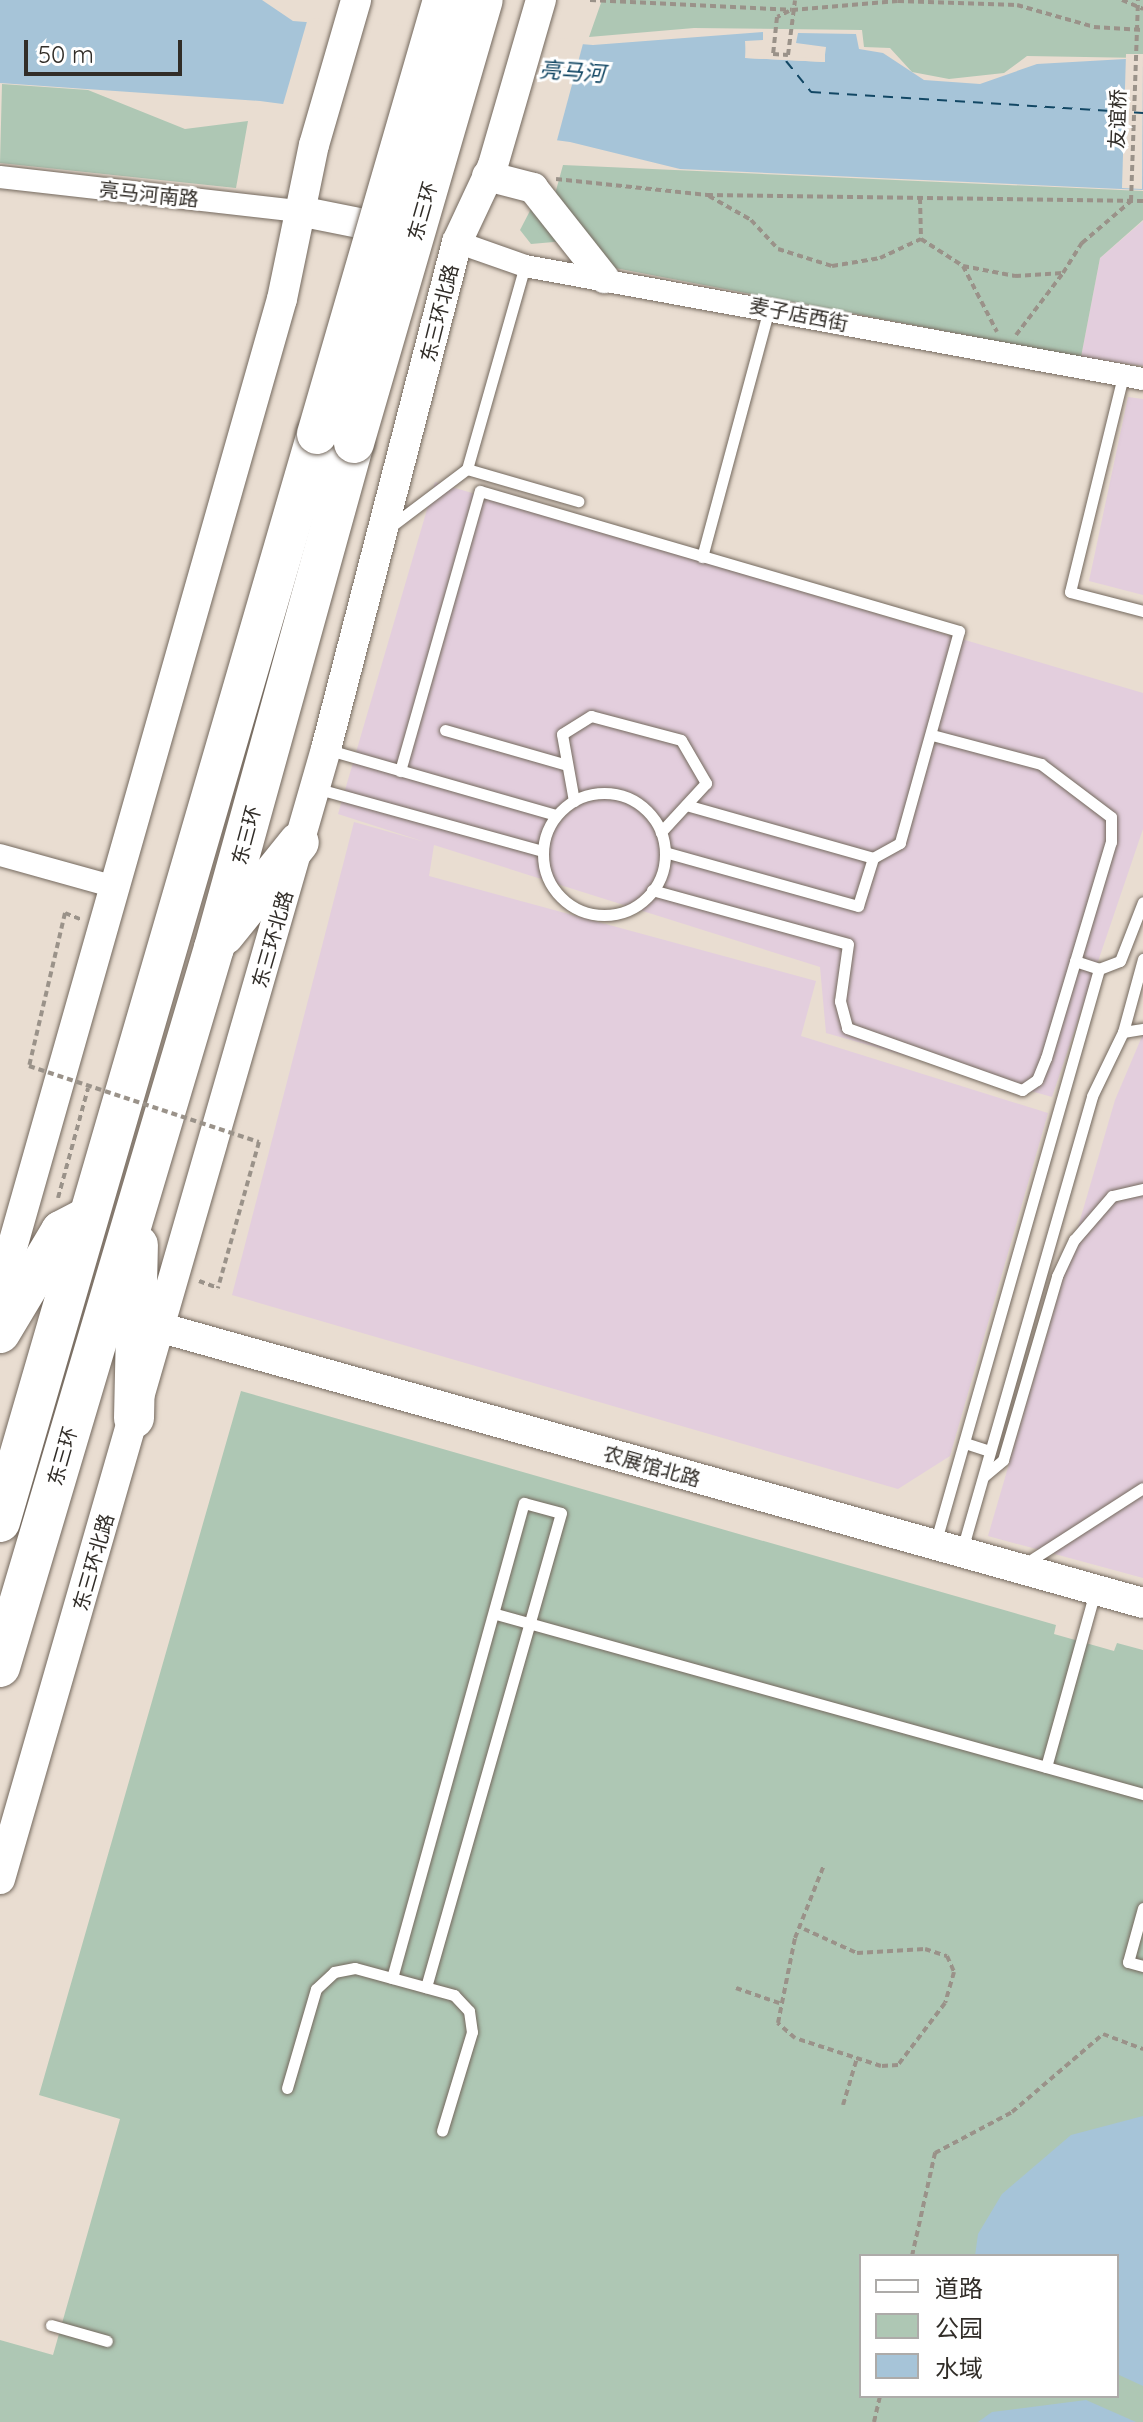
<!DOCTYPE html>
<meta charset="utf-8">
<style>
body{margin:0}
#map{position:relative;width:1143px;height:2422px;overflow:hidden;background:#e9ddd1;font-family:Quicksand,"Noto Sans SC",sans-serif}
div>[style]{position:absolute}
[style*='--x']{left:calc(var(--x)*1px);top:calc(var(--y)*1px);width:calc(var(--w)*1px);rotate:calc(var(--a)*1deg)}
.commercial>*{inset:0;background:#e3cedd}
.green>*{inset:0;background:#aec7b4}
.water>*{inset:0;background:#a6c4d8}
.pier>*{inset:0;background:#e9ddd1}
.ferry>*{height:2px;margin-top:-1px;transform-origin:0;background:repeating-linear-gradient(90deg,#124764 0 10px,transparent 0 18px)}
.path>*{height:4px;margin-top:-2px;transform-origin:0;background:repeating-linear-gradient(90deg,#9a9289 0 6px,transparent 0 10px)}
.roads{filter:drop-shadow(0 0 2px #74695e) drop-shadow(0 0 2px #74695e)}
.lane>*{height:11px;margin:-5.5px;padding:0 5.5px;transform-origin:5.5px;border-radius:5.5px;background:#fff}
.lane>.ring{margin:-5.5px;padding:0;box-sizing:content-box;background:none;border:11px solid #fff;border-radius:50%}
.street>*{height:22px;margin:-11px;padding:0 11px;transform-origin:11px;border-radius:11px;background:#fff}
.secondary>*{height:30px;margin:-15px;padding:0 15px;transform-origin:15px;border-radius:15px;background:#fff}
.highway>*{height:40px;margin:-20px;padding:0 20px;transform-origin:20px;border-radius:20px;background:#fff}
.path-bridge>*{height:4px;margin-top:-2px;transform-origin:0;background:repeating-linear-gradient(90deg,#9a9289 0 6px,transparent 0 10px)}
.bridges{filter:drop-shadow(0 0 2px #74695e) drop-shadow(0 0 2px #74695e)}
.highway-bridge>*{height:40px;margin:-20px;padding:0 20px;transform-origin:20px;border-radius:20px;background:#fff}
span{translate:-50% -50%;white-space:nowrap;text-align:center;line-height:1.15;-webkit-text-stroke:6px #fff;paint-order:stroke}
.street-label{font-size:20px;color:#312d28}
.water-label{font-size:22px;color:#124764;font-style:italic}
.legend{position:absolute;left:859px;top:2254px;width:260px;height:144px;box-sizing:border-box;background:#fff;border:2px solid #adaba9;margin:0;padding:10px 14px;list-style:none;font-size:24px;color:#312d28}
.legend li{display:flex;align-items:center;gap:16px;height:40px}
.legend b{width:40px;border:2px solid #adaba9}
.scale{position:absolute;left:24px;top:40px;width:158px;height:36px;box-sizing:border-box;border:4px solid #312d28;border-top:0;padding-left:10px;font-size:24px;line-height:28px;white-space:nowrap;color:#312d28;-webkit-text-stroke:6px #fff;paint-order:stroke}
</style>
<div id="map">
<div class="commercial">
<div style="clip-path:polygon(1143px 221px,1143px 366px,1081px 357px,1100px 258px)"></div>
<div style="clip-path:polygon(1128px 397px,1143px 399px,1143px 595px,1089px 581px)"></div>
<div style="clip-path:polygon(435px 482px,1143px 693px,1143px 829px,1052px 1097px,826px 1033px,820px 967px,434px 845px,429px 876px,816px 981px,801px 1036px,1048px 1113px,950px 1456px,898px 1489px,232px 1295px,354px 822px,425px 842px,338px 814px)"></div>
<div style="clip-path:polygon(1143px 1034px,1143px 1578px,988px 1536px,1115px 1100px)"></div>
</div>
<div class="green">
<div style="clip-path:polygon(602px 0,1143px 0,1143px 58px,1027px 56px,1004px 73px,949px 79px,912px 72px,890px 48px,864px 47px,862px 30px,694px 28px,589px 37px)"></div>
<div style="clip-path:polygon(2px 84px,88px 90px,185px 129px,248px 121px,236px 188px,0 163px)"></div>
<div style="clip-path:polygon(563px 165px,1143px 191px,1143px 220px,1100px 258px,1081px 357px,615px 268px,555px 194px)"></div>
<div style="clip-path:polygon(533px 205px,565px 241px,531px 244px,520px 230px)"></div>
<div style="clip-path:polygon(evenodd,241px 1391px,1056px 1625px,1054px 1634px,1114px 1651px,1117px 1643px,1143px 1650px,1143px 2422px,0 2422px,0 2340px,53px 2355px,120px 2119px,39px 2095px,241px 1391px,861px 2256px,1117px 2256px,1117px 2396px,861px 2396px,861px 2256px)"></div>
</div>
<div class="water">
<div style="clip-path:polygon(0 0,262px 0,293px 21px,593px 45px,763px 32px,763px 40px,745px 41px,746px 58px,824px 62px,826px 47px,796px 43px,798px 33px,856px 34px,859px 49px,883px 53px,924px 80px,980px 84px,1037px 64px,1143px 58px,1143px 190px,680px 169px,570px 142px,260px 101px,0 83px)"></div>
<div style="clip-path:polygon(1143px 2116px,1143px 2386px,1117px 2374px,1117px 2256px,975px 2256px,978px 2234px,1002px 2194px,1071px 2135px)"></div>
<div style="clip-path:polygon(1086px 2400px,1136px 2422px,978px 2422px,992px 2412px)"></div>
</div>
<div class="pier">
<div style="clip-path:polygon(308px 18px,584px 40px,556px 144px,282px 108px)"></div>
<div style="clip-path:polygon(746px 45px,749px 55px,821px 58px,816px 50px,825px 50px,825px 62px,745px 58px)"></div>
<div style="clip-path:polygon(1126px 54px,1143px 54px,1142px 189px,1122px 188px)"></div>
</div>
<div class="ferry">
<div style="--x:786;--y:61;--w:40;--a:51"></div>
<div style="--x:811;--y:92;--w:333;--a:3.6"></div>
</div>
<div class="path">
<div style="--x:590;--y:0;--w:202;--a:2.8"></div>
<div style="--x:792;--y:10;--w:106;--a:-4.9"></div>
<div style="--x:898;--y:1;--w:119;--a:1.9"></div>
<div style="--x:1017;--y:5;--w:80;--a:15.9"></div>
<div style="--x:1094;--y:27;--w:49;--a:3.5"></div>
<div style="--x:1122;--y:0;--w:23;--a:23"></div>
<div style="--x:789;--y:11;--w:13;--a:153"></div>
<div style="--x:777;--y:17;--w:37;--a:96"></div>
<div style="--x:773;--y:54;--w:15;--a:4"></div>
<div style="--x:788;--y:55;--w:55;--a:-82.7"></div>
<div style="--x:556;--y:179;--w:152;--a:6"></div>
<div style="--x:707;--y:195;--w:436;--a:0.8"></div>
<div style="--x:709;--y:196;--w:48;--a:29.7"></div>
<div style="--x:751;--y:220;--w:40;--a:47"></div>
<div style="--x:778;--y:249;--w:57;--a:17.5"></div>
<div style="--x:832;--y:266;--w:49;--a:-9.5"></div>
<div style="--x:880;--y:258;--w:45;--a:-24.9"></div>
<div style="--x:920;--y:198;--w:41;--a:88.6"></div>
<div style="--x:921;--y:239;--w:50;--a:32.7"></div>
<div style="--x:963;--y:266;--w:53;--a:10.9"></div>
<div style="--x:1015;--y:276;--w:48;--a:-3.6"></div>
<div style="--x:1063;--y:273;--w:36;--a:-58"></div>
<div style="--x:1082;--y:243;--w:65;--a:-40.6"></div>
<div style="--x:1131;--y:201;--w:201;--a:-88"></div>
<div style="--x:963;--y:266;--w:74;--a:62.7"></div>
<div style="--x:1016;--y:335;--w:78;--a:-52.8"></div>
<div style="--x:65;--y:913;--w:18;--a:22"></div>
<div style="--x:58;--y:1198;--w:114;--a:-74.7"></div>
<div style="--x:199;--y:1281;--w:20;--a:20"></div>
<div style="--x:804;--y:1929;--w:58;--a:24.4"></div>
<div style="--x:857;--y:1953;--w:68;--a:-3.4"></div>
<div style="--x:925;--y:1949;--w:23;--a:18"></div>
<div style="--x:947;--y:1956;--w:17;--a:66"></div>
<div style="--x:954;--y:1972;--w:32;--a:106"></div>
<div style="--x:945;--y:2003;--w:78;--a:127.2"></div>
<div style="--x:898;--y:2065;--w:17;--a:177"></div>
<div style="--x:881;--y:2066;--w:90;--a:-162"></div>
<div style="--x:795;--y:2038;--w:23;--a:-139"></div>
<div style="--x:778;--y:2023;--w:87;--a:-78.7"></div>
<div style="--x:795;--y:1938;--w:79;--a:-68.3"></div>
<div style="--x:736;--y:1988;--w:46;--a:19.2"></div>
<div style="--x:843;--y:2105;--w:49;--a:-73.4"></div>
<div style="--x:912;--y:2256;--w:106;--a:-77.4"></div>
<div style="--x:935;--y:2153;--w:87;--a:-28"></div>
<div style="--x:1012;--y:2112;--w:120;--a:-40.6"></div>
<div style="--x:1103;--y:2034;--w:43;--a:20.6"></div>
<div style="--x:874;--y:2422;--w:27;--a:-77"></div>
</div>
<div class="roads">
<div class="lane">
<div style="--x:1123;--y:376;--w:222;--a:103.8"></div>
<div style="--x:1070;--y:592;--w:75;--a:14.6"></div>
<div style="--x:467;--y:469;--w:211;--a:-74.1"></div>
<div style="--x:390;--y:527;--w:96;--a:-37"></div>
<div style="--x:467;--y:469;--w:116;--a:16.1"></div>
<div style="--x:702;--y:557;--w:258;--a:-74.9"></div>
<div style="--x:445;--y:730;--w:127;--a:16"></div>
<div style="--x:329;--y:750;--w:236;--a:16"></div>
<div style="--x:400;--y:771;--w:291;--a:-74.1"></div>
<div style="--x:480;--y:491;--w:499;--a:16.3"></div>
<div style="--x:959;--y:631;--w:220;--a:105.6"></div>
<div style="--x:900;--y:843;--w:31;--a:151"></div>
<div style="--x:873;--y:858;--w:50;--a:107.4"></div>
<div style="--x:858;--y:906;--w:200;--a:-164.4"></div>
<div style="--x:315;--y:788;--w:236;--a:15.5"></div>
<div class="ring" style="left:543px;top:793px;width:111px;height:111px"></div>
<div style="--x:574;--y:801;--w:68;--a:-100.2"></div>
<div style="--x:562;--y:734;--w:34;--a:-32"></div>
<div style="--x:591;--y:716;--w:93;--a:14.9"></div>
<div style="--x:681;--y:740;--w:50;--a:59.8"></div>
<div style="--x:706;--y:783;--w:67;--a:132.6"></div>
<div style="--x:686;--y:805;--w:194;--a:15.8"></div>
<div style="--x:652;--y:890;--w:203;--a:15.4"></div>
<div style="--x:848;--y:944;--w:58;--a:98"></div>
<div style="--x:840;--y:1001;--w:28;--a:75"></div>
<div style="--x:847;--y:1028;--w:186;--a:19.5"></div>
<div style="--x:1022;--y:1090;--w:18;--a:-34"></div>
<div style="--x:1037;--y:1080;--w:24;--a:-68"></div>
<div style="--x:1046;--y:1058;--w:226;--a:-73.3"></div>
<div style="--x:1111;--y:842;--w:25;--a:-90"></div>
<div style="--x:1111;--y:817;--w:88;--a:-142.9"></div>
<div style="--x:1041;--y:764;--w:113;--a:-165.1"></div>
<div style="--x:1075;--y:961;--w:25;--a:18"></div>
<div style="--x:1123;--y:1032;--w:20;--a:-9"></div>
<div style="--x:965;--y:1443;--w:25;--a:18"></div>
<div style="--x:984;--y:1476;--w:25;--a:-40"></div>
<div style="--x:1003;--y:1460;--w:192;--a:-73.6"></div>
<div style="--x:1057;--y:1276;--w:40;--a:-65"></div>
<div style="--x:1074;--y:1240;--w:58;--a:-49.2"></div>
<div style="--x:1112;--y:1196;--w:32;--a:-13"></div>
<div style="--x:935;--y:1544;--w:598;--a:-74.08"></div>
<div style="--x:1099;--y:969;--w:22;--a:-21"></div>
<div style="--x:1120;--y:961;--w:63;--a:-68.7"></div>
<div style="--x:962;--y:1550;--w:472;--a:-74"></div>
<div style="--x:1092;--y:1096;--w:71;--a:-64.2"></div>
<div style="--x:1123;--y:1032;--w:76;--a:-74.7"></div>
<div style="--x:1025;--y:1564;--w:140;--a:-32.8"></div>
<div style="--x:496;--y:1614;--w:672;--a:15.55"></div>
<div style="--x:1046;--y:1767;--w:183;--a:-74.4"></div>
<div style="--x:1143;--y:1908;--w:56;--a:105.5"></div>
<div style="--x:1128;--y:1962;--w:16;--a:15"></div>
<div style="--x:392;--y:1978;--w:493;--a:-74.5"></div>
<div style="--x:524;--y:1503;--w:38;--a:15"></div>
<div style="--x:561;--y:1513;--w:493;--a:105.9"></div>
<div style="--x:287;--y:2088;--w:103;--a:-73.7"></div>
<div style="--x:316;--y:1989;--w:25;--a:-43"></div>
<div style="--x:334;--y:1972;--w:21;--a:-11"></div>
<div style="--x:355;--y:1968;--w:103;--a:15.3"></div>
<div style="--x:454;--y:1995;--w:22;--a:47"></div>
<div style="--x:469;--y:2011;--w:21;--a:82"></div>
<div style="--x:472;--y:2032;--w:103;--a:106.9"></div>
<div style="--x:51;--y:2325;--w:58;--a:15.9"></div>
</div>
<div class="street">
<div style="--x:0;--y:177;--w:301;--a:6.5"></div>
<div style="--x:457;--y:242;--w:72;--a:19.4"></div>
<div style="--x:525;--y:266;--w:628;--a:10.36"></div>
<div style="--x:0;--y:855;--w:119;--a:15.5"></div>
</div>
<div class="secondary">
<div style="--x:487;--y:176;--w:48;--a:14.6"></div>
<div style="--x:533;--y:188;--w:115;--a:51.7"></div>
<div style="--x:299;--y:211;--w:102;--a:11.3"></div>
<div style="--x:0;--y:1290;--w:1030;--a:-74.12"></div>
<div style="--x:282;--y:299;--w:157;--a:-78.3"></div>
<div style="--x:314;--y:145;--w:151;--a:-73.8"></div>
<div style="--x:162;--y:1328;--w:1019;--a:15.66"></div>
<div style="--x:0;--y:1879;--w:1176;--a:-73.91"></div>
<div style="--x:326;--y:749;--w:524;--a:-75.51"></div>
<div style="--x:457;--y:242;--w:85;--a:-64.9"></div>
<div style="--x:493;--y:165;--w:172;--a:-73.8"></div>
</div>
<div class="highway">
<div style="--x:224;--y:935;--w:119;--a:-51.1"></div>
<div style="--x:0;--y:1333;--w:119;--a:-59.1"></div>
<div style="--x:61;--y:1231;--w:26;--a:-28"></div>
<div style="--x:134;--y:1418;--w:173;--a:-88.7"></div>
<div style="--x:0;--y:1522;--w:1133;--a:-73.76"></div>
<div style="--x:0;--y:1667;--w:750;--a:-73.43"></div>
<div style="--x:214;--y:948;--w:524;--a:-74.51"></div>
</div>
</div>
<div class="path-bridge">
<div style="--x:65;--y:913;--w:157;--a:103.2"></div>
<div style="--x:29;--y:1066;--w:242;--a:18.3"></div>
<div style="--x:259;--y:1142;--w:152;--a:105.7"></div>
</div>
<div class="bridges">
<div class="highway-bridge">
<div style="--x:317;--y:434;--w:452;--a:-73.8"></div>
<div style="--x:354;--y:443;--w:461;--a:-73.8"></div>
</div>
</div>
<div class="street-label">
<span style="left:1117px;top:119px;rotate:-88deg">友谊桥</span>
<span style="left:149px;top:194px;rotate:6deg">亮马河南路</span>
<span style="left:422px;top:211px;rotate:-74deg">东三环</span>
<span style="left:439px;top:313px;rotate:-76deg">东三环北路</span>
<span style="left:799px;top:314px;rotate:11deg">麦子店西街</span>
<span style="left:246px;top:835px;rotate:-75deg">东三环</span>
<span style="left:272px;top:939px;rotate:-74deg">东三环北路</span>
<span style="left:62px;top:1456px;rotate:-74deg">东三环</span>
<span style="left:652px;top:1466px;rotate:16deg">农展馆北路</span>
<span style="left:93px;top:1562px;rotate:-74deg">东三环北路</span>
</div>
<div class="water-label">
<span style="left:572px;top:72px;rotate:4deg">亮马河</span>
</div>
<ul class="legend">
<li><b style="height:10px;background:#fff"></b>道路</li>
<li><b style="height:22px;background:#aec7b4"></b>公园</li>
<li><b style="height:22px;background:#a6c4d8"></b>水域</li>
</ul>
<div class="scale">50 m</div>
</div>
